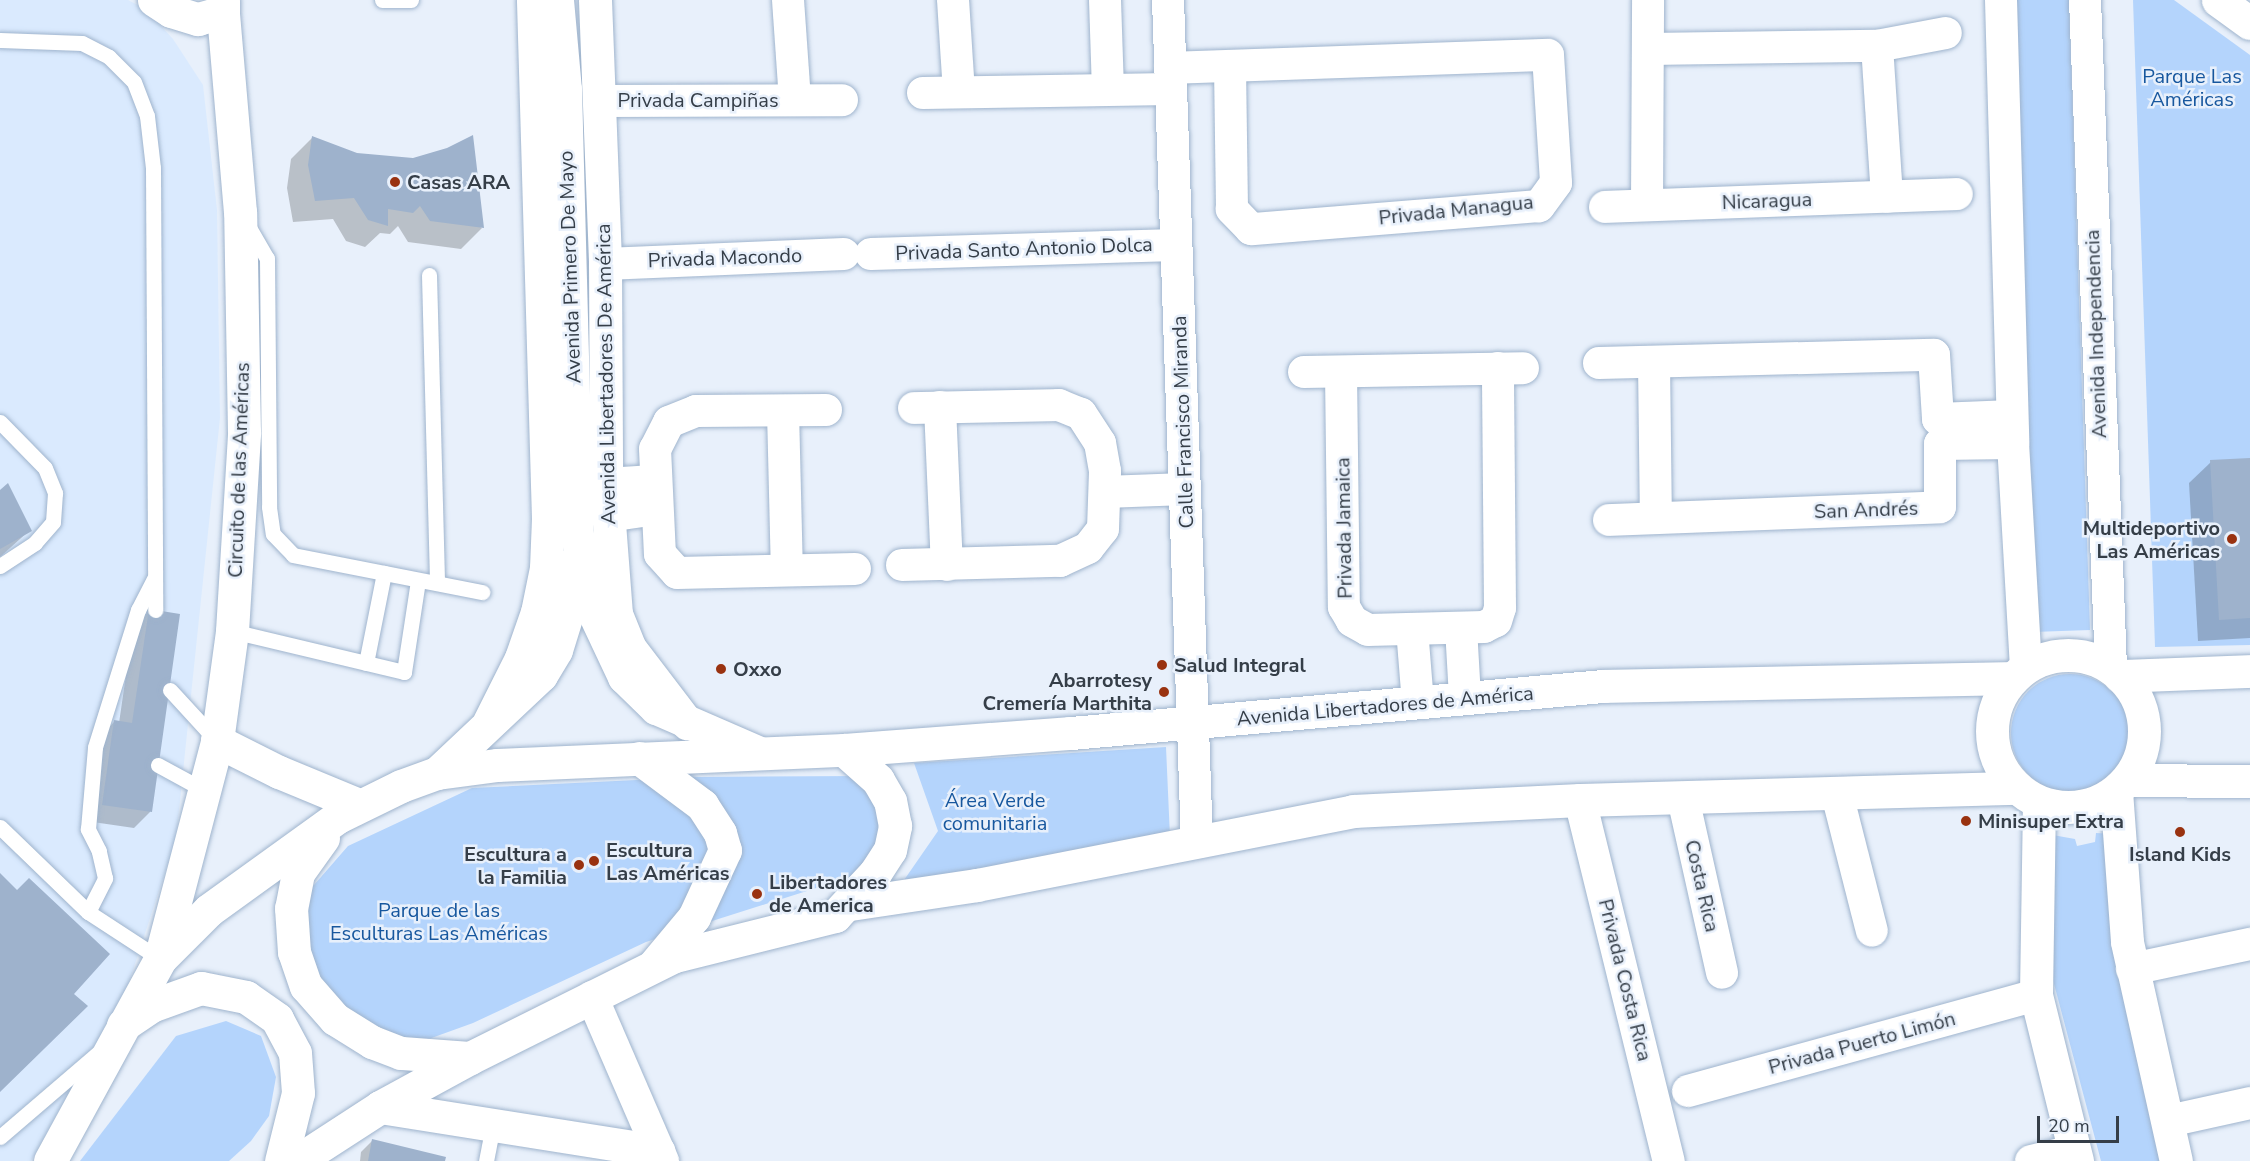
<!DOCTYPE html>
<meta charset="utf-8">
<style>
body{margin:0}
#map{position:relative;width:2250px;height:1161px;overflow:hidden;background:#e8f0fb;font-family:"Nunito Sans",sans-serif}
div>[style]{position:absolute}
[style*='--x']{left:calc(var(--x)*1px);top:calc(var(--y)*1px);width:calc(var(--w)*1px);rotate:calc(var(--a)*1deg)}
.built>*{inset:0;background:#daeafe}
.green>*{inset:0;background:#b4d4fc}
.round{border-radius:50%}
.shadow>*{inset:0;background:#0003}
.building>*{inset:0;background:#9eb2cc}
.roads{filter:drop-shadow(0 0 2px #9fb4cd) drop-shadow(0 0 2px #9fb4cd)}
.service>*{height:15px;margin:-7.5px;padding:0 7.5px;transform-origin:7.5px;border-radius:7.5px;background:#fff}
.minor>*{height:32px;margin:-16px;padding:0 16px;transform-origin:16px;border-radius:16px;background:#fff}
.tertiary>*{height:33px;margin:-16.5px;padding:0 16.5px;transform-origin:16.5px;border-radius:16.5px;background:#fff}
.secondary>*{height:33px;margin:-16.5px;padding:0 16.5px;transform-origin:16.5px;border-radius:16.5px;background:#fff}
.secondary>.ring{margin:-16.5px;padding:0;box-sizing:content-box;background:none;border:33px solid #fff;border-radius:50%}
.trunk>*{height:33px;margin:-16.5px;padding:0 16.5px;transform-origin:16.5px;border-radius:16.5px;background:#fff}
.dots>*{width:16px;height:16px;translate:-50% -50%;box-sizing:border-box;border:3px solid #e8f0fb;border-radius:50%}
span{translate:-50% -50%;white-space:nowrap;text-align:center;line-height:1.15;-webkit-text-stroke:5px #e8f0fb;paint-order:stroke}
.park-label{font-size:20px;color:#17579e}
.street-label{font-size:20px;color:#353e48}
.poi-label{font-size:20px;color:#353e48;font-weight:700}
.left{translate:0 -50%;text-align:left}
.right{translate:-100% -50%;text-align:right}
.scale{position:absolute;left:2037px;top:1116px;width:82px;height:27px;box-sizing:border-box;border:3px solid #353e48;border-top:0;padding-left:8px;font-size:18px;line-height:21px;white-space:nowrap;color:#353e48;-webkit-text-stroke:4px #e8f0fb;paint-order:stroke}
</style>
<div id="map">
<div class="built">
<div style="clip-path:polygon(0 0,128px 0,145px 9px,173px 39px,203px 85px,217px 210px,220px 418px,176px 839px,127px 988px,31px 1161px,0 1161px)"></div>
</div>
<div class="green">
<div style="clip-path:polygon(2011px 0,2069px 0,2090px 630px,2033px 632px)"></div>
<div style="clip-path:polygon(2133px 0,2174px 0,2250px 55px,2250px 645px,2155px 647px)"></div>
<div class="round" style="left:2011px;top:674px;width:118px;height:118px"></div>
<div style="clip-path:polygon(1166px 747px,1170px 837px,902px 883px,938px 831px,914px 763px)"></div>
<div style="clip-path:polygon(862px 776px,891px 805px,873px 870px,646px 942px,473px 1023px,401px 1049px,318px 993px,294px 908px,348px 846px,472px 788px,698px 777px)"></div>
<div style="clip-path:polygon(2096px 833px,2114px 834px,2162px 1161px,2101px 1161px,2053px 980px,2047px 834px,2075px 839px,2077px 846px,2095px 842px)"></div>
<div style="clip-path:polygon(226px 1021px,261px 1036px,276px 1077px,269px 1116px,251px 1141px,229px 1161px,80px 1161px,176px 1036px)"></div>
</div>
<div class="shadow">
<div style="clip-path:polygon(312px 138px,482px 228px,461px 249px,408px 242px,398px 226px,390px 234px,380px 233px,365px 247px,346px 241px,333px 219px,293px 222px,287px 188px,291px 159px)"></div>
<div style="clip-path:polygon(2250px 459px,2250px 638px,2198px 641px,2189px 483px,2211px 462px)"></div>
<div style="clip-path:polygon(0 492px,30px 530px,0 557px)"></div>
<div style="clip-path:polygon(149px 611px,150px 812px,134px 828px,86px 821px,98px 739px,114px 722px,119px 723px,133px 627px)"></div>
<div style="clip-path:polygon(372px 1141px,444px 1161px,360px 1161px,361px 1152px)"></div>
</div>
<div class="building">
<div style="clip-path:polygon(473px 135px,484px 228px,430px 221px,420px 206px,413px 213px,388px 209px,388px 226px,368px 220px,354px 198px,315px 201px,308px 165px,312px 136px,357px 153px,413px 158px,447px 148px)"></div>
<div style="clip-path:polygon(2250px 458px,2250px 618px,2219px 620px,2210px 460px)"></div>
<div style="clip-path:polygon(8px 483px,32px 531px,0 549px,0 490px)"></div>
<div style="clip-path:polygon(149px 609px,180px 614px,152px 812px,102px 805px,114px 720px,132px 723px)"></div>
<div style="clip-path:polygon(0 873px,17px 890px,29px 878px,110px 954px,74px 994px,88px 1006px,0 1092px)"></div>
<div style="clip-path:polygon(372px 1139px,446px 1157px,445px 1161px,368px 1161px)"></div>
</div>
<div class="roads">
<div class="service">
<div style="--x:382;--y:0;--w:29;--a:0"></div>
<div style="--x:0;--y:40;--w:82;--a:2.1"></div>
<div style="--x:82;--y:43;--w:30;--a:27"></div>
<div style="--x:109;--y:57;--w:35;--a:45"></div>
<div style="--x:134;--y:82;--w:36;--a:69"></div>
<div style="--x:147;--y:116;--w:52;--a:83.4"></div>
<div style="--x:153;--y:168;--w:442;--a:89.7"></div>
<div style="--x:247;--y:224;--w:39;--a:60"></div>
<div style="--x:267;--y:258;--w:249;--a:89.5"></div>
<div style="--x:269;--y:507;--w:27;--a:82"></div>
<div style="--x:273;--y:534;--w:29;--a:46"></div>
<div style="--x:293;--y:555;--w:193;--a:11.1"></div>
<div style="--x:429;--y:275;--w:308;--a:88.5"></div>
<div style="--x:0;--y:422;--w:64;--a:45.6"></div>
<div style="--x:45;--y:468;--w:27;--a:68"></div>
<div style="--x:55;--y:493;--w:29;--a:94"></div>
<div style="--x:53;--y:522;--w:28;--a:131"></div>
<div style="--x:35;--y:543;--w:42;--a:146.7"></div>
<div style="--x:232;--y:631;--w:177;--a:13.4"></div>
<div style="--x:404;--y:672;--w:93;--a:-81.3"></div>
<div style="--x:366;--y:663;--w:92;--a:-78.7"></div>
<div style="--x:170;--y:690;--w:67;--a:47.4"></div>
<div style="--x:158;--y:765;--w:52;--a:28.5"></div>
<div style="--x:0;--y:827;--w:122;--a:44"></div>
<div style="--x:88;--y:912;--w:86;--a:33.1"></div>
<div style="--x:88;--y:912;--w:38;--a:-63"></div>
<div style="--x:105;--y:878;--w:28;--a:-103"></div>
<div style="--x:99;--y:851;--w:25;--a:-117"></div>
<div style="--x:88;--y:829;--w:82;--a:-85.1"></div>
<div style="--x:95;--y:747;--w:144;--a:-72.6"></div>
<div style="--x:138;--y:610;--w:35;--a:-63"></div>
<div style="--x:0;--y:1137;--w:129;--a:-40.6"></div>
<div style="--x:486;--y:1161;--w:37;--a:-79"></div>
</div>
<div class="minor">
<div style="--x:788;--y:0;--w:100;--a:86"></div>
<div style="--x:953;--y:0;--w:92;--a:86.3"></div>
<div style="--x:1105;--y:0;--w:89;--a:88.1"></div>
<div style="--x:1168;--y:0;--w:843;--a:88.03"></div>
<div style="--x:2001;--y:0;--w:443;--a:88.4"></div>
<div style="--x:2013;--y:443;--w:224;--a:86.7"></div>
<div style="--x:2085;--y:0;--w:669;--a:87.77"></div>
<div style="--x:1877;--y:46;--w:151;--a:86.2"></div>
<div style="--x:1648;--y:49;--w:229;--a:-0.8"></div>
<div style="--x:1877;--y:46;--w:70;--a:-10.7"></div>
<div style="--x:1170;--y:68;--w:378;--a:-2"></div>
<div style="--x:1548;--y:55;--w:128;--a:86.4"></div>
<div style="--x:1556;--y:183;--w:29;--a:126"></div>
<div style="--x:1539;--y:206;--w:289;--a:175.4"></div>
<div style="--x:1251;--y:229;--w:28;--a:-134"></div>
<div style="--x:1232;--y:209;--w:142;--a:-90.8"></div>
<div style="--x:923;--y:93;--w:248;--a:-0.9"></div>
<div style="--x:601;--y:101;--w:241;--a:-0.2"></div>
<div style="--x:1647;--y:205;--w:205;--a:-89.7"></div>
<div style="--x:1605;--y:207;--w:352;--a:-2.1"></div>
<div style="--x:871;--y:254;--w:305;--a:-1.7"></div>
<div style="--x:605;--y:264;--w:239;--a:-2.4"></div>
<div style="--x:1654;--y:362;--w:155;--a:89.3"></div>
<div style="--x:1599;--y:363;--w:335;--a:-1.4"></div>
<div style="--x:1934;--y:355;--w:64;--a:86.4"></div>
<div style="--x:1938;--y:419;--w:74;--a:-2.3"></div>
<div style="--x:1304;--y:372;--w:219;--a:-1"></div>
<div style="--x:1341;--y:372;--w:235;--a:89.3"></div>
<div style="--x:1344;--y:607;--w:16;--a:60"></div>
<div style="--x:1352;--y:621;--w:18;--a:29"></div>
<div style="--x:1368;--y:630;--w:116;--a:-1.5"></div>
<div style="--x:1484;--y:627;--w:13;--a:-27"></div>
<div style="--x:1496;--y:621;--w:14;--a:-73"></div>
<div style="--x:1500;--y:608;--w:240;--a:-90.5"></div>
<div style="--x:940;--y:407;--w:158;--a:87.5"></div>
<div style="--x:826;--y:410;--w:130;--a:179.6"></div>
<div style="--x:696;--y:411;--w:29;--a:158"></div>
<div style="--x:669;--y:422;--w:30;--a:117"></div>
<div style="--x:655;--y:449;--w:105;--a:87.3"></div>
<div style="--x:660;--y:554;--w:25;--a:48"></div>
<div style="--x:677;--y:573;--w:178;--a:-1.3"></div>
<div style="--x:783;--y:411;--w:159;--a:88.6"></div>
<div style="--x:606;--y:484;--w:48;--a:-3.6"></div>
<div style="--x:1105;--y:492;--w:80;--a:-2.1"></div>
<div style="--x:608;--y:516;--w:49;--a:-8.3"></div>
<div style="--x:1609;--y:520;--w:331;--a:-2.2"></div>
<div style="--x:1940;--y:507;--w:63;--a:-90"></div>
<div style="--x:1940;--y:444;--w:73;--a:-0.8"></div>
<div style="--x:902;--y:565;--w:158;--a:-1.5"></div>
<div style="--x:1060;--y:561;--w:31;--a:-25"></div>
<div style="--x:1088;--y:548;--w:24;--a:-52"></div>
<div style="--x:1103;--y:529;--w:58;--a:-88"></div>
<div style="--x:1105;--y:471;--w:28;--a:-100"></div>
<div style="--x:1100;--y:443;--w:35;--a:-123"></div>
<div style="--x:1081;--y:414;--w:24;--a:-158"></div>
<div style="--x:1059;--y:405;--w:145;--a:178.8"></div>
<div style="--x:1461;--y:628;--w:70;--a:86.7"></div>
<div style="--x:1412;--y:629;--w:74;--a:85.4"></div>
<div style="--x:1837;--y:794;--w:141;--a:75.7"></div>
<div style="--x:1683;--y:798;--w:179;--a:77.4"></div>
<div style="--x:1580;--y:800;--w:372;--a:76.2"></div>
<div style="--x:2132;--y:969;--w:121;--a:-12"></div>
<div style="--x:592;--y:997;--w:179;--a:66.6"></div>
<div style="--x:1688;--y:1091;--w:361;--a:-15.4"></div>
<div style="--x:2169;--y:1121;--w:83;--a:-12.5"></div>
<div style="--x:2031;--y:1161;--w:43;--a:-13.4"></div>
</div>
<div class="tertiary">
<div style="--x:160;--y:959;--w:225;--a:-75.3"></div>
<div style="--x:217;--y:741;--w:111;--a:-82.2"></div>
<div style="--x:232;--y:631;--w:199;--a:-86.5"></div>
<div style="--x:244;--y:432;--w:220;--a:-91"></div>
<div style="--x:240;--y:212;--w:201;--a:-94.9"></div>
</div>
<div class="secondary">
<div style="--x:154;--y:0;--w:20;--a:33"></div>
<div style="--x:171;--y:11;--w:28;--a:17"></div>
<div style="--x:198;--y:19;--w:26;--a:-16"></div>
<div style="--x:223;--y:12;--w:12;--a:-90"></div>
<div style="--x:595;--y:0;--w:264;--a:87.8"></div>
<div style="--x:605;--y:264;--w:220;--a:89.7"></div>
<div style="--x:606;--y:484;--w:130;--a:85.6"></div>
<div style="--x:616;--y:614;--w:35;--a:68"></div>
<div style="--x:629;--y:647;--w:96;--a:52.7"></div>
<div style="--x:2218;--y:0;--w:39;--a:36"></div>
<div class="ring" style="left:1992px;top:655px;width:119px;height:119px"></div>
<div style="--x:2120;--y:676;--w:130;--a:-2.2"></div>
<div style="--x:489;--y:722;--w:72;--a:-63.4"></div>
<div style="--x:521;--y:658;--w:49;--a:-70.8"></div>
<div style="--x:537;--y:612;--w:45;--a:-78.4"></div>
<div style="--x:546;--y:568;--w:49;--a:-87.7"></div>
<div style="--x:548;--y:519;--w:519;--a:-91.66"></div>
<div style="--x:217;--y:741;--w:69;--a:26.6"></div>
<div style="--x:279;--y:772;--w:87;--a:22.4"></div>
<div style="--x:639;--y:758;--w:79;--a:36.7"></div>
<div style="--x:702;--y:805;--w:33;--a:57"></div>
<div style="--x:720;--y:833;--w:18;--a:74"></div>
<div style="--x:725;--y:850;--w:74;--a:114.8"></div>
<div style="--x:694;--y:917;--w:62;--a:129.8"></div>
<div style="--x:2128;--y:780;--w:122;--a:0.5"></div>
<div style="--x:2116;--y:791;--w:151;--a:85.8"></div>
<div style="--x:2127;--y:942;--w:224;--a:77.4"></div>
<div style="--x:2039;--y:802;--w:193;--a:90.9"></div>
<div style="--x:2036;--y:995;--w:171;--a:76.1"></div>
<div style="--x:323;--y:838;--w:43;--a:125.5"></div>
<div style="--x:298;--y:873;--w:36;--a:101"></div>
<div style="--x:291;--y:908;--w:44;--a:86.1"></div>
<div style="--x:294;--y:952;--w:36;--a:71"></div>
<div style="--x:306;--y:986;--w:44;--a:48.7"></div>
<div style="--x:335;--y:1019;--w:44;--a:31.9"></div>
<div style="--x:372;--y:1042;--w:31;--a:21"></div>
<div style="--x:401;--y:1053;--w:69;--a:4.1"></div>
<div style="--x:850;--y:904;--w:128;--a:-8.5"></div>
<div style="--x:977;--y:885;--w:383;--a:-11.1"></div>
<div style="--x:1353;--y:811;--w:227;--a:-2.8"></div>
<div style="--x:1580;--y:800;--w:437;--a:-1.6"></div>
<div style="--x:123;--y:1025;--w:34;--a:-34"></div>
<div style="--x:151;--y:1006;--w:53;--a:-19.8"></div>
<div style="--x:201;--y:988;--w:46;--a:11.3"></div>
<div style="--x:246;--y:997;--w:38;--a:35"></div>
<div style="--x:277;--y:1019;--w:38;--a:62"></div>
<div style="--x:295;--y:1053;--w:40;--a:85.7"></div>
<div style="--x:298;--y:1093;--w:70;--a:104"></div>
<div style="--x:380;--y:1107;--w:282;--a:9"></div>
<div style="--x:50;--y:1161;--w:230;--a:-61.4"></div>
<div style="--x:160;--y:959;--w:69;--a:-45"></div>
<div style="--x:209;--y:910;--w:159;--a:-35.8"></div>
<div style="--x:338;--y:817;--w:70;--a:-26.2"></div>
<div style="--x:401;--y:786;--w:38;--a:-20"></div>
<div style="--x:437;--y:773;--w:61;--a:-7.6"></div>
<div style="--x:497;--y:765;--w:347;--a:-2.5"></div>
<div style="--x:844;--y:750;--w:228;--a:-4.3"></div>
<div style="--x:1071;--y:733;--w:534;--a:-5.05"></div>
<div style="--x:1603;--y:686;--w:410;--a:-1.1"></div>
<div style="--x:297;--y:1161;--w:99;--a:-33"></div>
<div style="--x:380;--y:1107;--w:102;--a:-28.6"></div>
<div style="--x:470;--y:1058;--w:229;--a:-26.5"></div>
<div style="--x:675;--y:956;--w:165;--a:-14"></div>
<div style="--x:835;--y:916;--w:59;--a:-47.1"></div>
<div style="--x:875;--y:873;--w:27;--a:-57"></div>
<div style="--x:890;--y:850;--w:25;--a:-78"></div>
<div style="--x:895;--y:826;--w:25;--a:-101"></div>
<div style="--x:890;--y:801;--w:24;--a:-120"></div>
<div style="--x:878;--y:780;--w:45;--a:-138.6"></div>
</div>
<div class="trunk">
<div style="--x:557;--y:0;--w:89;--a:84.9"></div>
<div style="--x:565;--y:89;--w:446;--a:88.5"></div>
<div style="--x:577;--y:535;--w:78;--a:78.1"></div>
<div style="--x:593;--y:611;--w:73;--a:64.8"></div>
<div style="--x:624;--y:677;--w:45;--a:44.1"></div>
<div style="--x:656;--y:708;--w:110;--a:23.5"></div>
<div style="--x:437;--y:773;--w:143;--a:-43.3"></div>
<div style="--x:541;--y:675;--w:29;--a:-59"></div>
<div style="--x:556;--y:650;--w:41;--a:-72.9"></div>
<div style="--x:568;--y:611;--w:48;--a:-84.1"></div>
</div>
</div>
<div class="dots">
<div style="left:395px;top:182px;background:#993210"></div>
<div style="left:2232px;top:539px;background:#993210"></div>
<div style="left:1162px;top:665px;background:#993210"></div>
<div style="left:721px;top:669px;background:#993210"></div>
<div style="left:1164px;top:692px;background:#993210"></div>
<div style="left:1966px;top:821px;background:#993210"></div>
<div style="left:2180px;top:832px;background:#993210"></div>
<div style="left:594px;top:861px;background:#993210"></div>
<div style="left:579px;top:865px;background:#993210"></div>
<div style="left:757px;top:894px;background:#993210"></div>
</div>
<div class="park-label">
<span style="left:2192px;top:88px">Parque Las<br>Américas</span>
<span style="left:995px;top:812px">Área Verde<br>comunitaria</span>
<span style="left:439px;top:922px">Parque de las<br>Esculturas Las Américas</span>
</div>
<div class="street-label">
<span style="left:698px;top:100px">Privada Campiñas</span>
<span style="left:1767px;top:201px;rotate:-2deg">Nicaragua</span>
<span style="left:1456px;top:210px;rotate:-6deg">Privada Managua</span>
<span style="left:1024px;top:249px;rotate:-2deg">Privada Santo Antonio Dolca</span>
<span style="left:725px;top:258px;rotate:-2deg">Privada Macondo</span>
<span style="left:570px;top:267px;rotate:-92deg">Avenida Primero De Mayo</span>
<span style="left:2096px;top:334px;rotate:-92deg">Avenida Independencia</span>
<span style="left:606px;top:374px;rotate:-91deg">Avenida Libertadores De América</span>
<span style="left:1183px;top:422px;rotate:-92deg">Calle Francisco Miranda</span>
<span style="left:239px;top:470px;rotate:-88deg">Circuito de las Américas</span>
<span style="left:1866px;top:510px;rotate:-2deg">San Andrés</span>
<span style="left:1344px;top:528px;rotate:-91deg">Privada Jamaica</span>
<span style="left:1385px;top:706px;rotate:-5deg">Avenida Libertadores de América</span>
<span style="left:1702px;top:886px;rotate:77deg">Costa Rica</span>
<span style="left:1625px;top:980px;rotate:76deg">Privada Costa Rica</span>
<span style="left:1862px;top:1043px;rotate:-15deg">Privada Puerto Limón</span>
</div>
<div class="poi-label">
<span class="left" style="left:407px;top:182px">Casas ARA</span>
<span class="right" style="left:2220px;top:540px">Multideportivo<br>Las Américas</span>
<span class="left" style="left:1174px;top:665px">Salud Integral</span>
<span class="left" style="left:733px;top:669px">Oxxo</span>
<span class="right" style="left:1152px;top:692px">Abarrotesy<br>Cremería Marthita</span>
<span class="left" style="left:1978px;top:821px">Minisuper Extra</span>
<span class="left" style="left:606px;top:862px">Escultura<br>Las Américas</span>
<span class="right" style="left:567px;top:866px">Escultura a<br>la Familia</span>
<span style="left:2180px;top:854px">Island Kids</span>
<span class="left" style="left:769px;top:894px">Libertadores<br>de America</span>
</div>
<div class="scale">20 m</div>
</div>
